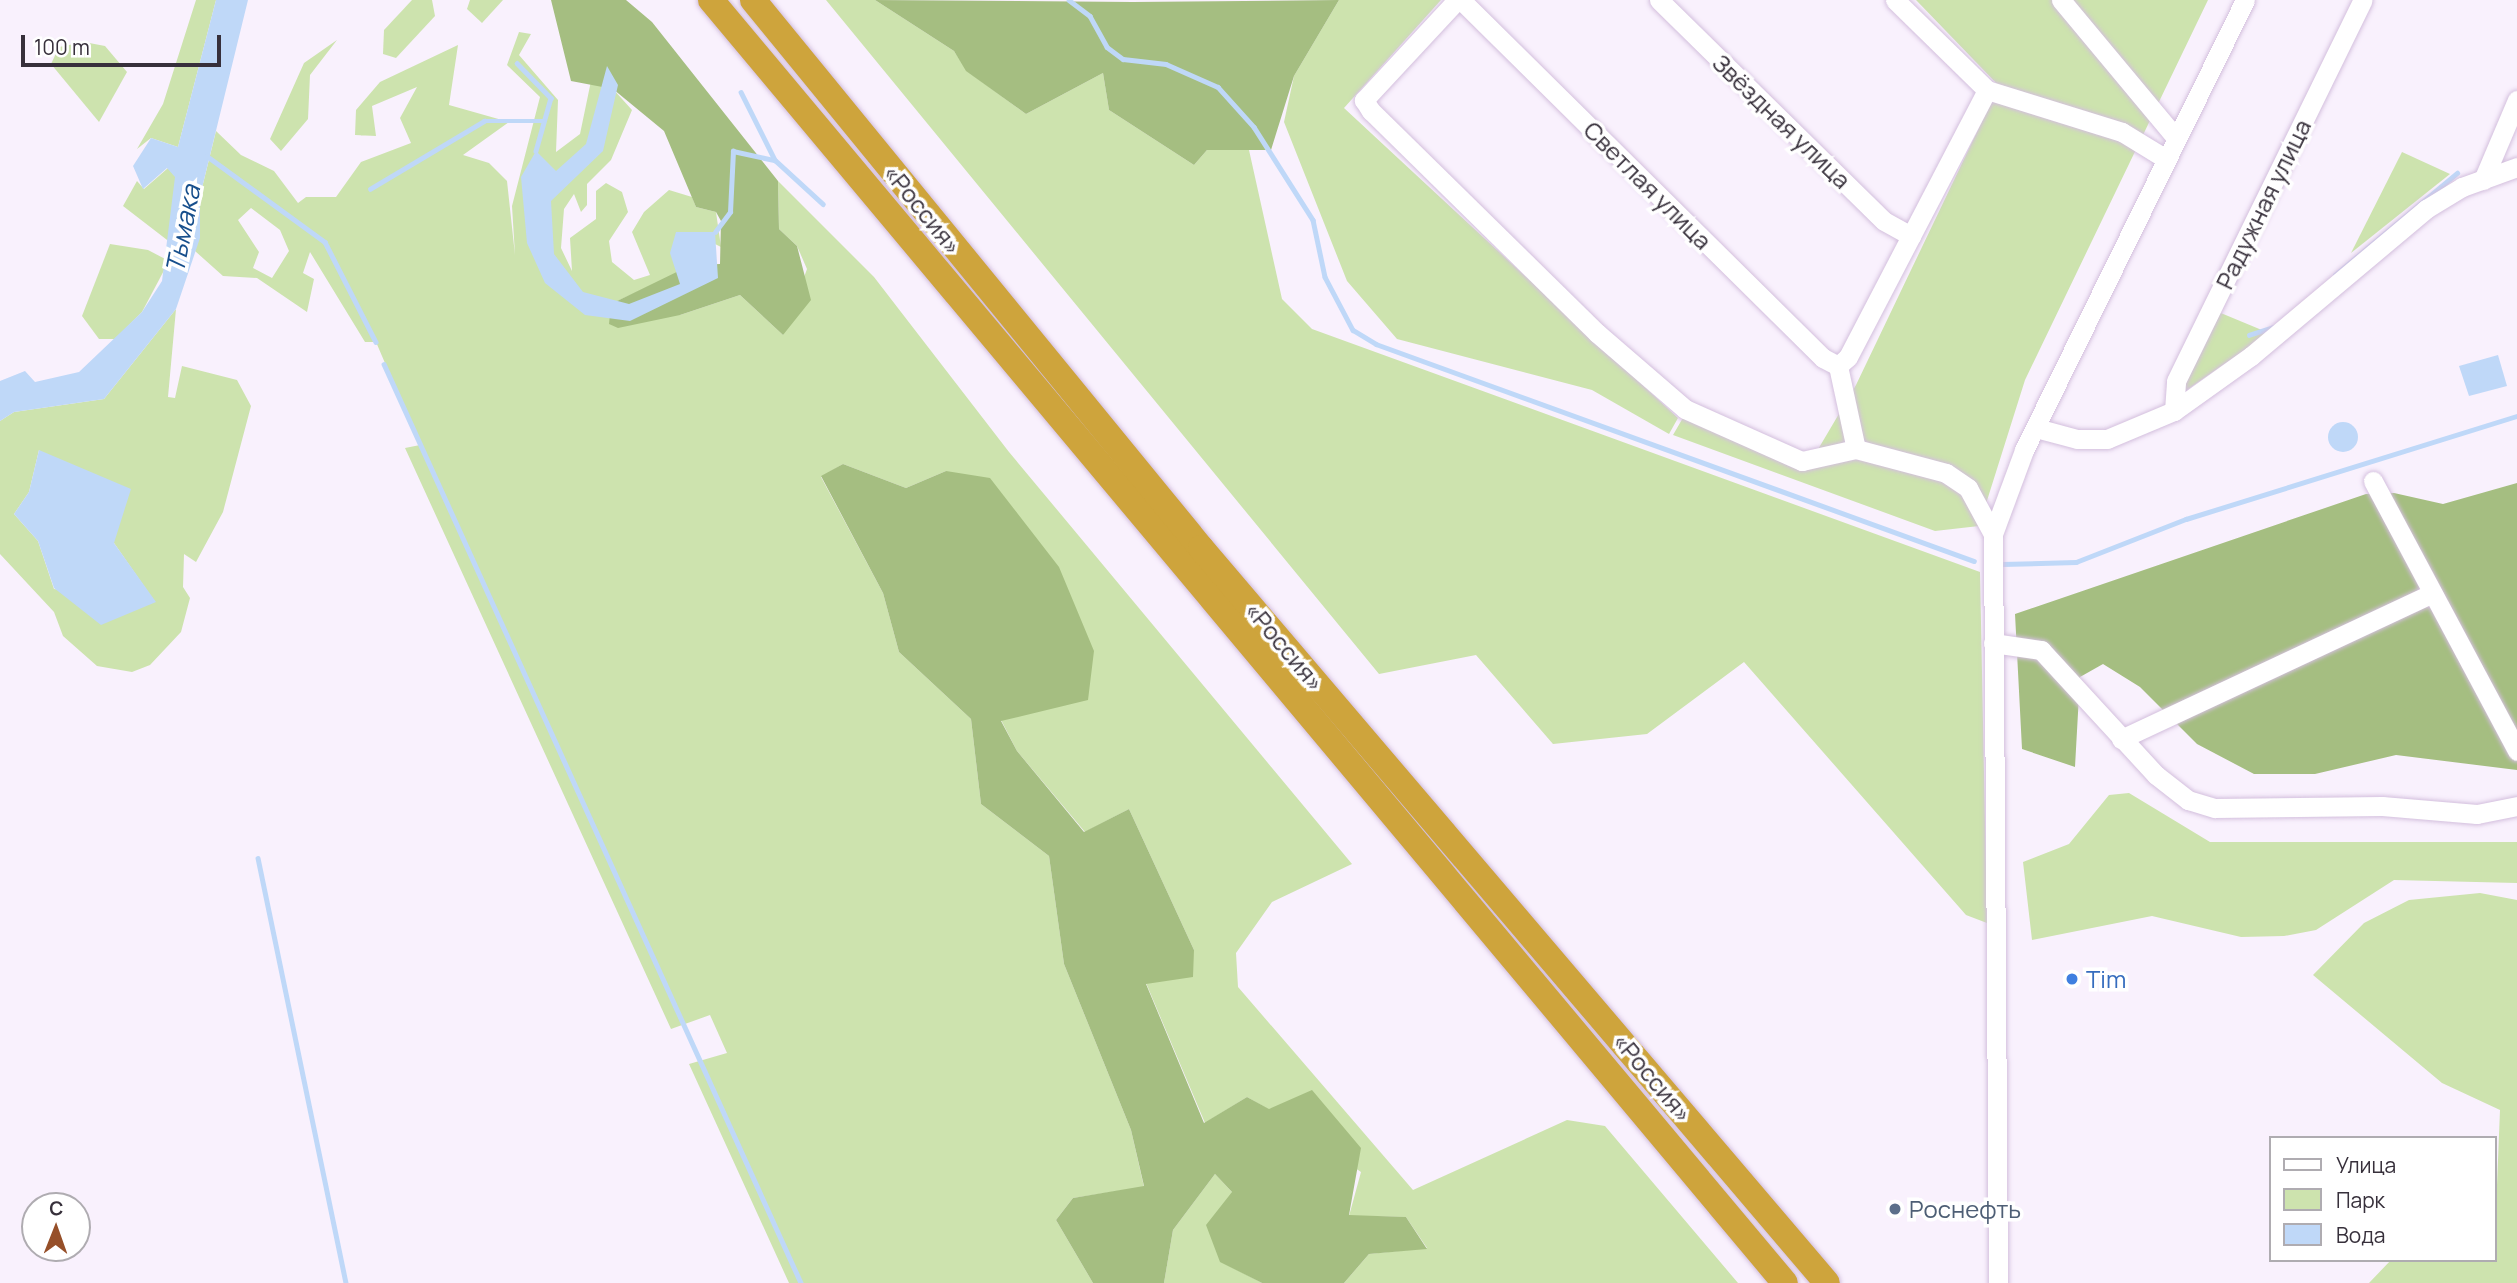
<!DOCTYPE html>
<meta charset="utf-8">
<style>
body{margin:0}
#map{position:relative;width:2517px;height:1283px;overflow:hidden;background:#f9f1fd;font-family:Manrope,sans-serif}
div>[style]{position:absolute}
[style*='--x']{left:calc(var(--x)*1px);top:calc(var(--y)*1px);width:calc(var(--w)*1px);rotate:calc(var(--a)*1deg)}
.green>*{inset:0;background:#cde3ae}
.forest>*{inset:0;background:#a5be81}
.water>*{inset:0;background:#bfd8f8}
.round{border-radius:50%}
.stream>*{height:4.5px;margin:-2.25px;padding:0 2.25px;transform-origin:2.25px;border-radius:2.25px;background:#bfd8f8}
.roads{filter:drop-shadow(0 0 2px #d3bfdd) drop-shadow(0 0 2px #d3bfdd)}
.minor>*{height:19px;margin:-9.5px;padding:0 9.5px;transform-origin:9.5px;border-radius:9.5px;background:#fff}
.highway>*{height:26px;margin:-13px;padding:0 13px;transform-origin:13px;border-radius:13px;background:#cea43c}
.dots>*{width:19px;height:19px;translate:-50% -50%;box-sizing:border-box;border:4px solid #fff;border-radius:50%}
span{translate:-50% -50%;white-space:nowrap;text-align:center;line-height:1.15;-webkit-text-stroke:7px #fff;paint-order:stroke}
.street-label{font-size:24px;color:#37303b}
.shop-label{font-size:24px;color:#366cbe}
.left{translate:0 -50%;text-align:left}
.service-label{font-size:24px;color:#4e5e75}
.water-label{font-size:26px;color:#174f8c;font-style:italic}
.legend{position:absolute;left:2269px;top:1136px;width:228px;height:126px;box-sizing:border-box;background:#fff;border:2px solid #afacb1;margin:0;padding:9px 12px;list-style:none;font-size:21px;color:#37303b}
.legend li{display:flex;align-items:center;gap:14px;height:35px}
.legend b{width:35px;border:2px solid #afacb1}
.north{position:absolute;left:21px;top:1192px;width:70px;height:70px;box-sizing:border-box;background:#fff;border:2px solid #afacb1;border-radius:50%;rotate:1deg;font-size:19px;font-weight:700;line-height:28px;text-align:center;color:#37303b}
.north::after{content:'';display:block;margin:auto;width:24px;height:32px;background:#964f29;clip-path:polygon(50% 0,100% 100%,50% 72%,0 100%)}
.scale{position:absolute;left:21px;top:35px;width:200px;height:32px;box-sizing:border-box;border:4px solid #37303b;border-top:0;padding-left:9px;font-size:21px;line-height:24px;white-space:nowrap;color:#37303b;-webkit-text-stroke:5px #fff;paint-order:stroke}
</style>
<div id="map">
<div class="green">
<div style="clip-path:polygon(196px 0,216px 0,178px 147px,151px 138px,137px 149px,163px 104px)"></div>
<div style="clip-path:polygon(412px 0,432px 0,435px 16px,396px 58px,383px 54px,384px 30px)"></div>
<div style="clip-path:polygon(470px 0,503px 0,482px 23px,467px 9px)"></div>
<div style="clip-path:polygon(826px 0,875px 0,954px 51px,967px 71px,1026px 114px,1103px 73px,1109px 110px,1194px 165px,1207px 150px,1249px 150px,1282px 299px,1312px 329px,1980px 572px,1987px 923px,1966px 915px,1744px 662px,1647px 734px,1553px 744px,1476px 655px,1379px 674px)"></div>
<div style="clip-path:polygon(1339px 0,1441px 0,1344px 108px,1678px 418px,1669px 434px,1592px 390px,1397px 339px,1347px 281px,1284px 122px,1294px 76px)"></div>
<div style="clip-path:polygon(1916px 0,2208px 0,2025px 380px,1979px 526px,1935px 531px,1673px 435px,1684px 416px,1807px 468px,1856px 385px,1999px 86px)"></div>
<div style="clip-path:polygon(evenodd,519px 32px,531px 34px,519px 55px,558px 100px,556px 152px,580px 134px,591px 81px,613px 89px,632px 110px,611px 160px,587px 184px,587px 205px,581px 212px,574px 194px,564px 209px,561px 248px,572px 271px,570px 238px,596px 219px,596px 191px,606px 183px,622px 192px,628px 212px,609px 241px,612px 262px,634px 280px,650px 275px,632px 232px,644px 212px,669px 190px,692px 197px,696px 207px,716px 212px,721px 247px,705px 239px,680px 272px,611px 304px,680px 315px,740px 295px,783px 335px,807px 269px,797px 246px,779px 229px,778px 181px,874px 277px,1009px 452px,1352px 864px,1272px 902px,1236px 953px,1238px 987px,1413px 1190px,1567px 1120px,1605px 1126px,1738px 1283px,1344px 1283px,1369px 1254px,1427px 1248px,1406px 1217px,1349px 1216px,1361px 1172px,1268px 1109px,1247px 1097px,1205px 1123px,1146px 983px,1194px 950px,1129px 809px,1085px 832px,1017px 751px,1001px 720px,946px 471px,906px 488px,843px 464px,821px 477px,883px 593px,899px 652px,971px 719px,981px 804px,1049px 856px,1064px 964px,1131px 1130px,1144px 1187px,1073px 1198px,1056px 1220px,1093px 1283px,789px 1283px,689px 1064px,727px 1053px,710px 1015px,671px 1029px,405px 448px,420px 445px,376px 342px,365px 342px,310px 252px,303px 273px,314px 279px,307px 312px,257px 278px,223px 276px,195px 251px,200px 196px,216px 131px,241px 155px,274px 171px,298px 203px,306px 197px,336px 197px,361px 162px,411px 143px,400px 118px,417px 87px,372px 106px,376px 136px,355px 135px,356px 110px,380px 82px,458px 45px,449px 105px,509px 122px,463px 155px,489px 163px,507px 181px,515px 255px,512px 206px,540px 97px,507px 65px,519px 32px,251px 208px,280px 230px,289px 251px,272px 278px,253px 268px,259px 252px,238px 220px,251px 208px)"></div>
<div style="clip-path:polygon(337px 40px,310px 75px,308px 119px,281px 151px,270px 139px,304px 63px)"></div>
<div style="clip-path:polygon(84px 42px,105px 46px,127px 72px,99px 122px,51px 64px,59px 47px)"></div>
<div style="clip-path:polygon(2402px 152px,2450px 174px,2351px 253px)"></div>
<div style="clip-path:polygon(168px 168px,176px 177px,171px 243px,123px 206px,137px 181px,144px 189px)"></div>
<div style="clip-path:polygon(110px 244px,148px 250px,169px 261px,142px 312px,115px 339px,99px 339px,82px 316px)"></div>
<div style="clip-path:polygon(evenodd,176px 309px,168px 397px,175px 398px,182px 366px,237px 380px,251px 406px,223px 512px,196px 562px,184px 554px,183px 587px,190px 598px,181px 632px,150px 665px,132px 672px,97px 666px,63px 636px,54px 612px,0 554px,0 421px,14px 412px,104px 399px,176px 309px,39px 450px,114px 543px,155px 602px,54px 589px,38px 541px,14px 514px,29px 492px,39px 450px)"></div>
<div style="clip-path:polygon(2216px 311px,2269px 333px,2181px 394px)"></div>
<div style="clip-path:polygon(2129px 793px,2210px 842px,2517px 842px,2517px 883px,2394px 880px,2316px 930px,2284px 936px,2241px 937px,2152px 916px,2032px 940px,2023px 862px,2069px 844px,2109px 795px)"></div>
<div style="clip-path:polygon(2480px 893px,2517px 900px,2517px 1283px,2369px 1283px,2391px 1260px,2494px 1260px,2500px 1110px,2442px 1083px,2313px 975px,2364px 923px,2409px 900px)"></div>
<div style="clip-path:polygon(1215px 1174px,1232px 1192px,1220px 1261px,1262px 1283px,1164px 1283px,1173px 1230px)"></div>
</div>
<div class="forest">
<div style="clip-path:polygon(551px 0,626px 0,652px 22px,778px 181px,779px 229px,797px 246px,811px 300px,783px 335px,740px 295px,680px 315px,618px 328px,609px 324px,611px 304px,691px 265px,720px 264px,721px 221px,716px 212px,696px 207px,664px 131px,613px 89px,571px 81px)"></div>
<div style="clip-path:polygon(875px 0,1133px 2px,1339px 0,1294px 76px,1271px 150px,1207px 150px,1194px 165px,1109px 110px,1103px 73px,1026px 114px,966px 71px,954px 51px)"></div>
<div style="clip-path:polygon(843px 464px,906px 488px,946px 471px,990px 478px,1059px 567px,1094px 651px,1088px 700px,1001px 721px,1017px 751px,1084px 832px,1129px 809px,1194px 950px,1193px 977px,1146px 984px,1204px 1123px,1247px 1097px,1269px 1109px,1312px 1090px,1361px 1148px,1349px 1215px,1406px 1217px,1427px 1249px,1369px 1254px,1344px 1283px,1262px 1283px,1220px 1262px,1206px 1225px,1232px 1192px,1215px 1174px,1173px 1230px,1164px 1283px,1093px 1283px,1056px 1220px,1073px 1198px,1144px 1186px,1131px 1130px,1064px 964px,1049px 856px,981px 804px,971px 719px,899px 652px,883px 593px,821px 476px)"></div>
<div style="clip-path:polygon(2517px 483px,2517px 770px,2396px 755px,2315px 774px,2254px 774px,2197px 744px,2140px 687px,2103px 664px,2080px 677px,2075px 767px,2022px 749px,2015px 614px,2366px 494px,2394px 493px,2443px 504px)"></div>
</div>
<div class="water">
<div style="clip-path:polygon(216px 0,248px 0,200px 196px,200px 238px,176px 309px,104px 399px,14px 412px,0 421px,0 381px,25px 371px,35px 382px,79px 372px,142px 312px,162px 281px,175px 177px,167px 168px,143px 189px,133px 166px,151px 138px,178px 147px)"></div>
<div style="clip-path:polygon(607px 66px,618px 85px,603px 151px,551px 201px,554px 254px,583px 292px,629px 304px,680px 284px,670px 253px,676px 232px,715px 232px,718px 278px,630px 321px,585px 315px,545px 283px,527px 243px,521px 177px,536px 151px,556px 171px,586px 144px)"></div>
<div style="clip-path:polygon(2498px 355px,2507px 386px,2469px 396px,2459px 366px)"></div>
<div class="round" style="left:2328px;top:422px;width:30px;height:30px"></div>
<div style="clip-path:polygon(39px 450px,131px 489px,114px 543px,156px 602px,101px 625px,54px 588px,38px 541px,14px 514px,29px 492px)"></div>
</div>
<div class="stream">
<div style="--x:1069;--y:0;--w:26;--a:37"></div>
<div style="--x:1090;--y:16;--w:35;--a:61"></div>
<div style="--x:1107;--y:47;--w:20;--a:37"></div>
<div style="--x:1123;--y:59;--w:43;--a:6.6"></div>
<div style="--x:1166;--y:64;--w:57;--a:23.9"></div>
<div style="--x:1218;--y:87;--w:54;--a:48"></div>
<div style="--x:1254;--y:127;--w:110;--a:57.6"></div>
<div style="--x:1313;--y:220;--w:58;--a:78.1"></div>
<div style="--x:1325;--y:277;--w:60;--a:62.2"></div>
<div style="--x:1353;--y:330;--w:27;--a:31"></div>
<div style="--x:1376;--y:344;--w:636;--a:19.94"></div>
<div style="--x:517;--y:63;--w:49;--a:45.8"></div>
<div style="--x:551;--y:98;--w:55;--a:105.8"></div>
<div style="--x:741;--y:92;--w:76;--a:63.4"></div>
<div style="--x:775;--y:160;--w:65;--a:42.5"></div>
<div style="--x:207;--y:156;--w:146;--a:36.1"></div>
<div style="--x:325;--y:242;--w:112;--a:63"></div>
<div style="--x:370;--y:189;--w:133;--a:-30.8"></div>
<div style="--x:484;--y:121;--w:60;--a:0"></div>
<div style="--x:715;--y:232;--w:25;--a:-53"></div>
<div style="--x:730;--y:212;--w:61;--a:-87.2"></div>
<div style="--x:733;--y:151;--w:42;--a:12.4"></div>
<div style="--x:2335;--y:275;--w:159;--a:-39.9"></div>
<div style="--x:2249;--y:335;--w:25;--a:-18"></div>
<div style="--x:384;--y:364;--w:1009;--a:65.59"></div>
<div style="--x:2002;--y:564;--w:74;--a:-1.5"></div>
<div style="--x:2076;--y:562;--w:118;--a:-21.4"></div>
<div style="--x:2186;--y:519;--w:347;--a:-17.3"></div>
<div style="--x:258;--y:858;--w:434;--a:78.3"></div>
</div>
<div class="roads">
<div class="minor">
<div style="--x:1457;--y:0;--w:137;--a:132.9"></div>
<div style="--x:1364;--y:100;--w:13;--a:58"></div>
<div style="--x:1371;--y:111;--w:317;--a:44.5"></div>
<div style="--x:1597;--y:333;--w:116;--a:40.8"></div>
<div style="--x:1685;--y:409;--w:128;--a:24"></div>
<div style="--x:1802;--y:461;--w:55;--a:-12.5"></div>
<div style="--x:1461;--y:0;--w:509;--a:44.68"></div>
<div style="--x:1823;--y:358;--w:17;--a:28"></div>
<div style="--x:1659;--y:0;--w:315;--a:44.5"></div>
<div style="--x:1884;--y:221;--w:31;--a:29"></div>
<div style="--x:1895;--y:0;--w:129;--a:44.4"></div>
<div style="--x:1987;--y:90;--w:141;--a:17.3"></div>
<div style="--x:2122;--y:132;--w:52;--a:31.5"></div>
<div style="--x:2061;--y:0;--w:180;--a:50.2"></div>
<div style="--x:2483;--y:180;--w:87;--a:-67"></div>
<div style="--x:1838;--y:366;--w:13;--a:-42"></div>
<div style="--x:1848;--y:357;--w:301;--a:-62.5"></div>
<div style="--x:1838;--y:366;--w:85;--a:77.8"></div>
<div style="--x:1856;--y:449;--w:93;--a:14.9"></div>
<div style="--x:1946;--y:473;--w:27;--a:34"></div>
<div style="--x:1968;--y:488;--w:52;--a:61.5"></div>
<div style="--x:2174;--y:411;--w:30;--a:-86"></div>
<div style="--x:2176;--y:381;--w:424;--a:-63.9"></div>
<div style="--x:2036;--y:428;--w:42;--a:15"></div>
<div style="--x:2077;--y:439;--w:30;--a:0"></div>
<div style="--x:2107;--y:439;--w:73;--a:-22.7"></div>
<div style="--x:2174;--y:411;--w:95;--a:-35.5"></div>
<div style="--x:2251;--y:356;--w:229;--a:-40"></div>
<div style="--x:2426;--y:209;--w:42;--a:-31.4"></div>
<div style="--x:2462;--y:187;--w:59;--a:-20"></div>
<div style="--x:2373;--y:481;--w:306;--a:61.9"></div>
<div style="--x:1993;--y:643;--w:49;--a:8.3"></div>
<div style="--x:2041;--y:650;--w:170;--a:47.4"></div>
<div style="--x:2156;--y:775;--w:41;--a:38"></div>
<div style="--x:2188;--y:800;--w:28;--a:17"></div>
<div style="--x:2215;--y:808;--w:167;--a:-0.7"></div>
<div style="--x:2382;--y:806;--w:95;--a:4.8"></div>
<div style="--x:2477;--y:814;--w:41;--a:-11.3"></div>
<div style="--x:2121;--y:739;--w:344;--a:-25.1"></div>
<div style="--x:1998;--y:1283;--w:749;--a:-90.38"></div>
<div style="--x:1993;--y:534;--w:90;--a:-69.7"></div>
<div style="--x:2024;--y:450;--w:501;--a:-63.84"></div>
</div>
<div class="highway">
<div style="--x:711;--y:0;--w:1673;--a:50.07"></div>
<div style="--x:753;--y:0;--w:708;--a:50.73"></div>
<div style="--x:1201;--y:548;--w:965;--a:49.58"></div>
</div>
</div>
<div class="dots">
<div style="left:2072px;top:979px;background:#3f7fe0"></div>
<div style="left:1895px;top:1209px;background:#5c6f8a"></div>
</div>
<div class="street-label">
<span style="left:1782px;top:121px;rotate:44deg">Звёздная улица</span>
<span style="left:1648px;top:185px;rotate:45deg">Светлая улица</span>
<span style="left:2263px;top:204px;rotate:-64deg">Радужная улица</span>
<span style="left:923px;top:209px;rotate:51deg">«Россия»</span>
<span style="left:1285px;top:646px;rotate:50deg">«Россия»</span>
<span style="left:1653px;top:1077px;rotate:50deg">«Россия»</span>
</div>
<div class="shop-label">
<span class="left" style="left:2086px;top:979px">Tim</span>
</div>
<div class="service-label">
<span class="left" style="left:1909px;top:1209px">Роснефть</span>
</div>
<div class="water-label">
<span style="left:183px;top:229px;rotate:-79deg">Тьмака</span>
</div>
<ul class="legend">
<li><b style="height:9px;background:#fff"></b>Улица</li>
<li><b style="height:19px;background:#cde3ae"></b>Парк</li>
<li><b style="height:19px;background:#bfd8f8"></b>Вода</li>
</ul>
<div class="north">С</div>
<div class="scale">100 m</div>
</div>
